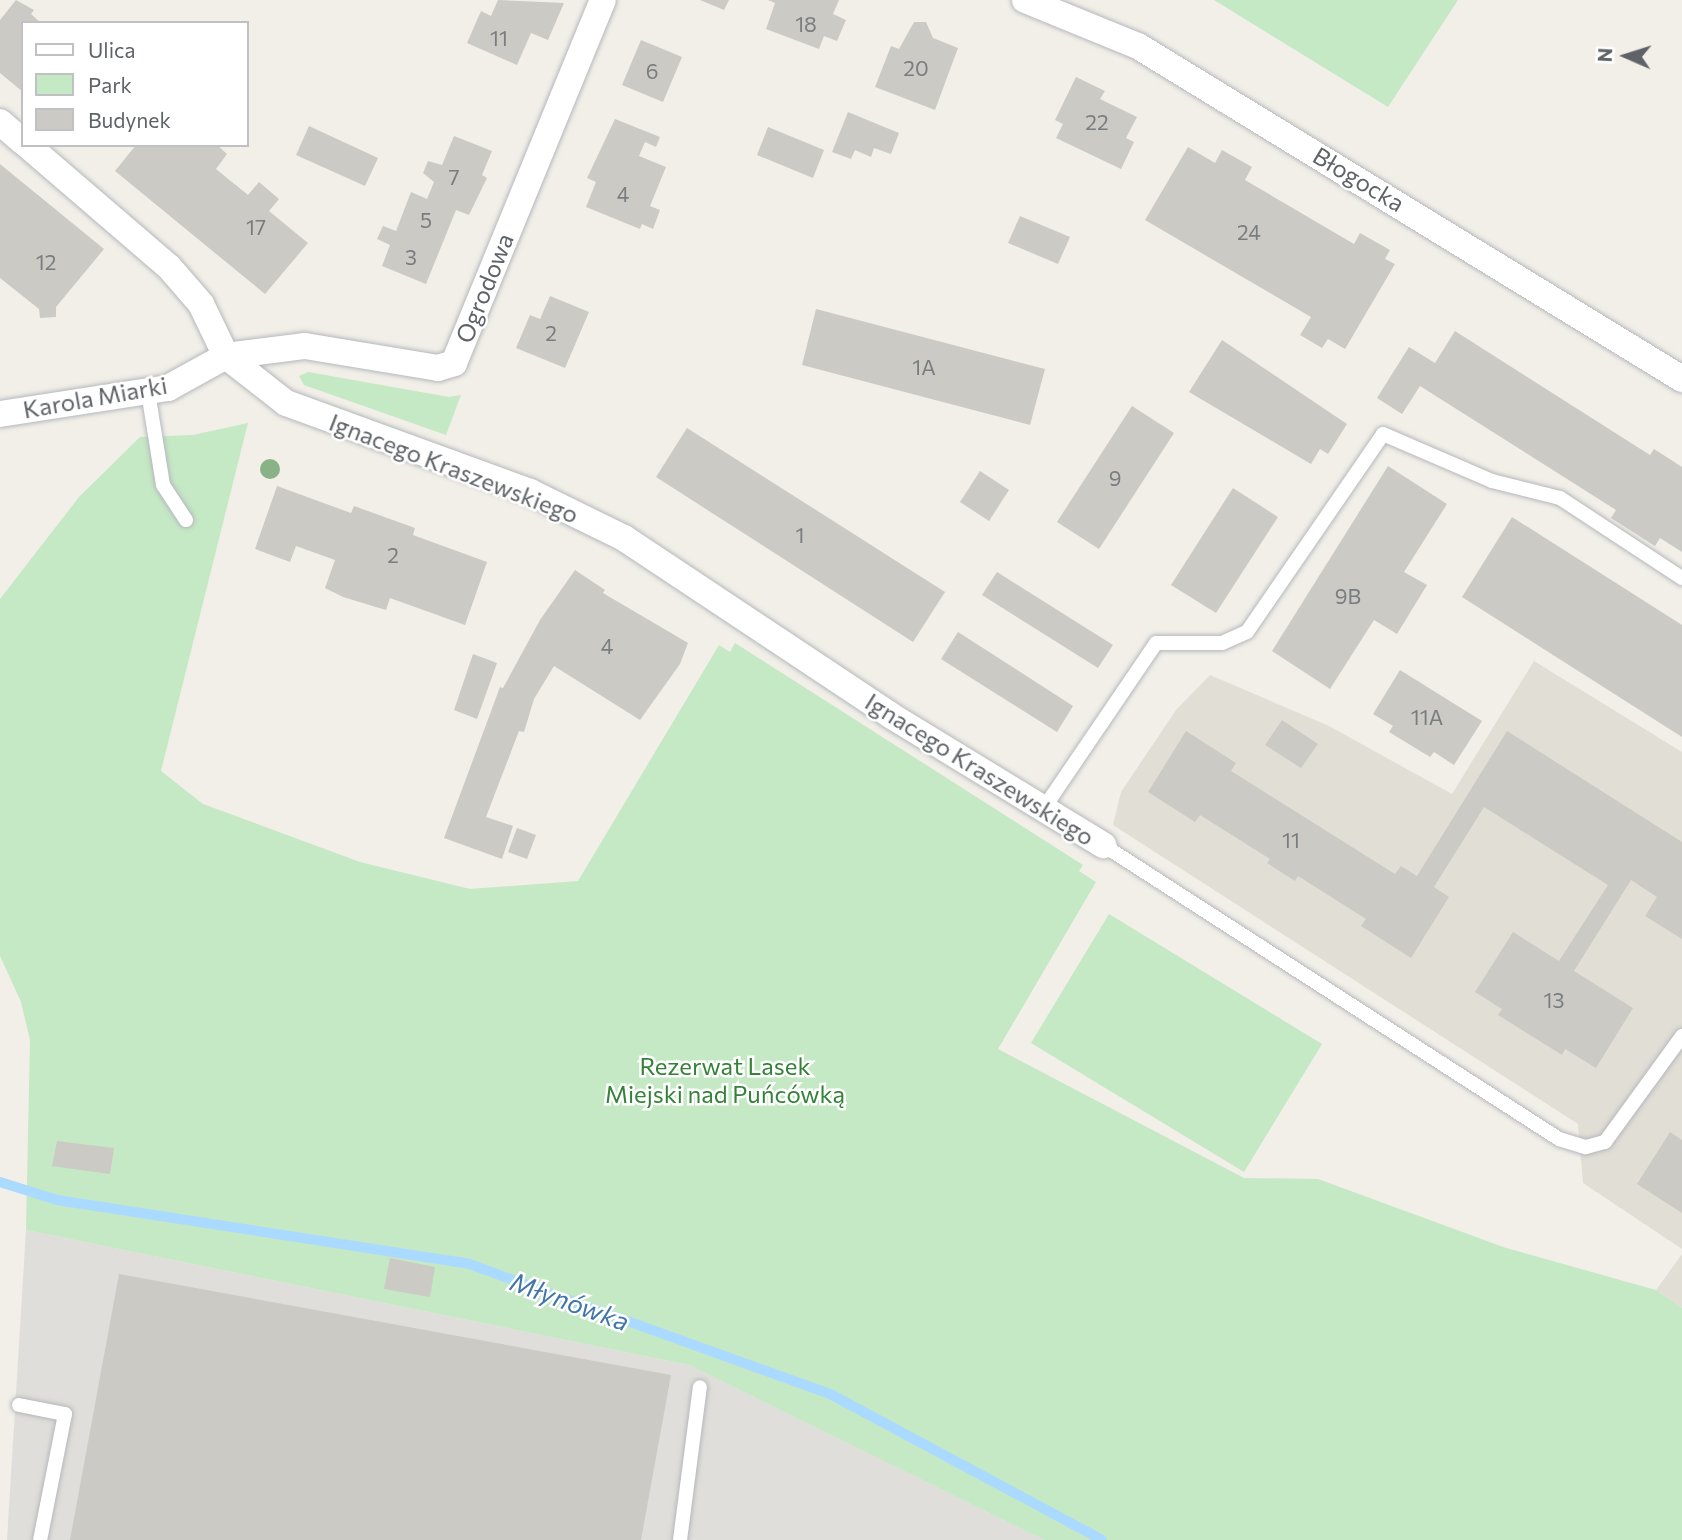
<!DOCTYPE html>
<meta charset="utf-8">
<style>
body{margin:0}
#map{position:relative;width:1682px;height:1540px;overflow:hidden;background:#f1efe8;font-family:Commissioner,sans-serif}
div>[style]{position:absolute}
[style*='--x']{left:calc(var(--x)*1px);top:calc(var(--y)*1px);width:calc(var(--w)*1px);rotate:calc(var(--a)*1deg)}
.industrial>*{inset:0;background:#e0deda}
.education>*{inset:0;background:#e1ded6}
.green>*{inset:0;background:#c5e8c5}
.stream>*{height:10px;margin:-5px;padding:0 5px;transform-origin:5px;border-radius:5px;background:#aadaff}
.building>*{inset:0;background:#cccac5}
.roads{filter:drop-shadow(0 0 2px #b5b8bc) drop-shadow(0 0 2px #b5b8bc)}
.lane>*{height:14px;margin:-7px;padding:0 7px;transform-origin:7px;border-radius:7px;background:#fff}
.street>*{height:26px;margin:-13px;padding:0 13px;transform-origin:13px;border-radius:13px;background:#fff}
.trees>*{width:20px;height:20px;margin:-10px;border-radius:50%;background:#89b387}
span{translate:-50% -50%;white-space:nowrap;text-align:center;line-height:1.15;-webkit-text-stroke:5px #fff;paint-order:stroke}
.number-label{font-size:21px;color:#7a7d7f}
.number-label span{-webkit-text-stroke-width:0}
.street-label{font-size:24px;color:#5f6368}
.park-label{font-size:24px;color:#348238}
.water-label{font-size:26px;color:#4174aa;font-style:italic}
.legend{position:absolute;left:21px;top:21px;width:228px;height:126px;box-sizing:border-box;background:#fff;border:2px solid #bfc1c3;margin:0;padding:9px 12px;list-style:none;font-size:21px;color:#5f6368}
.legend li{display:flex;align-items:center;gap:14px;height:35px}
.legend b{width:35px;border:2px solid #bfc1c3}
.north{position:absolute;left:1591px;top:21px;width:70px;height:70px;-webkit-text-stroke:5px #fff;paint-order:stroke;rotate:273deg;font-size:19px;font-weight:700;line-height:28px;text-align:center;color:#5f6368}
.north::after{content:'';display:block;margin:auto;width:24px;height:32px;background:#5f6368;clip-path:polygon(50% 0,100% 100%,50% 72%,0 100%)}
</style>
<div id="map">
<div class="industrial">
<div style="clip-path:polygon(26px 1230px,689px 1365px,1044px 1540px,7px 1540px)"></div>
</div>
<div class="education">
<div style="clip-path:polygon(1534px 661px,1682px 752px,1682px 1249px,1583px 1183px,1578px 1124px,1113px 825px,1121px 792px,1176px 710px,1210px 675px,1329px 726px,1452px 794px)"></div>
<div style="clip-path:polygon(1682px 1254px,1682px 1308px,1656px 1290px)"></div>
</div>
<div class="green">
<div style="clip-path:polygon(1214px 0,1458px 0,1388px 107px)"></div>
<div style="clip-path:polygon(308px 372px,449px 397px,461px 395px,446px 435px,304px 385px,299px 376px)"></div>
<div style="clip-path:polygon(248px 423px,161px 771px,203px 804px,360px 862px,470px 889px,578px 881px,719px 645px,730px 652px,735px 643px,1083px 865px,1079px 871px,1096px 882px,998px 1049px,1244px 1178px,1318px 1179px,1506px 1248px,1656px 1290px,1682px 1308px,1682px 1540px,1044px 1540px,689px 1365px,26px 1230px,30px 1040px,21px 1002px,0 956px,0 599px,79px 497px,140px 437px,193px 435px)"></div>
<div style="clip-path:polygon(1109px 914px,1322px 1044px,1244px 1172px,1031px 1043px)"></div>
</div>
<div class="stream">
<div style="--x:0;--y:1182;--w:60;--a:17.5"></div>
<div style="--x:57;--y:1200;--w:417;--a:8.8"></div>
<div style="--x:469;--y:1264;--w:386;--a:19.8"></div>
<div style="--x:832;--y:1395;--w:306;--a:28.2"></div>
</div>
<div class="building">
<div style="clip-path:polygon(16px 0,34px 10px,31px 14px,41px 23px,23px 23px,23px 92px,0 73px,0 20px)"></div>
<div style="clip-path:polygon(498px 0,564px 3px,548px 40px,531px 33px,517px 65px,467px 43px,481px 11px,491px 16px)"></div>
<div style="clip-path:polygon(700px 0,729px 0,724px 10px)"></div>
<div style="clip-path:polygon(768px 0,839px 0,833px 14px,846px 20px,837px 41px,824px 36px,819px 49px,766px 29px,775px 3px)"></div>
<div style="clip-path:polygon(914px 22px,926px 22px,933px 38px,958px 48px,935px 110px,875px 87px,891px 46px,899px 49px)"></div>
<div style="clip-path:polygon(641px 40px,682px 57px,663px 102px,622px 85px)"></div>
<div style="clip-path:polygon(1076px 77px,1105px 91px,1100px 99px,1137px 117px,1126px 138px,1134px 142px,1121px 169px,1056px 138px,1063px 124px,1055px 120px)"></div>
<div style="clip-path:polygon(848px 112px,899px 133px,891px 154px,874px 148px,871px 157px,855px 150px,851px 159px,832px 152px)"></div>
<div style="clip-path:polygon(615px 119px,660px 137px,656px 147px,645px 142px,639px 156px,666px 167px,650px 206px,660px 210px,653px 229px,642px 224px,640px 229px,586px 207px,596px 182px,587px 178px)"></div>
<div style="clip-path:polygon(309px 126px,378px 158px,365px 186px,296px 155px)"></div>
<div style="clip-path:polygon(768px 127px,824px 150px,813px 178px,757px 155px)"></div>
<div style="clip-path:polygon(454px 136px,492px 151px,482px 175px,487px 178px,469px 215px,456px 210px,426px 284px,382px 266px,390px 245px,377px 239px,383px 226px,396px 231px,411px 192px,427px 199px,434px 182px,423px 173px,428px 161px,442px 165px)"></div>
<div style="clip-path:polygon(136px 145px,217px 145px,227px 154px,216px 169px,248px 195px,259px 182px,279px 199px,269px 211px,308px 243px,265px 294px,115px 171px)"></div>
<div style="clip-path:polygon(1188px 147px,1215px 163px,1222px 150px,1252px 167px,1245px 180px,1354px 244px,1360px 233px,1390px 250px,1385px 259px,1395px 264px,1345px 349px,1328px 339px,1322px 348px,1300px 335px,1311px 317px,1145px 220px)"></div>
<div style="clip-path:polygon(0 164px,104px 249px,56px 307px,56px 317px,40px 318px,39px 309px,0 278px)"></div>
<div style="clip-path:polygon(1020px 216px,1070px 237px,1058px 264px,1008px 243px)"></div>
<div style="clip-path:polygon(550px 296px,589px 312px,565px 368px,516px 348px,530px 315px,540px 319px)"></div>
<div style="clip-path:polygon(816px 309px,1045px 369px,1030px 425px,802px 365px)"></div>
<div style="clip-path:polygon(1455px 331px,1650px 455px,1654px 449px,1682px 467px,1682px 552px,1660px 538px,1655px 546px,1611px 518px,1616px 510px,1420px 386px,1402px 414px,1377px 398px,1409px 347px,1435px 363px)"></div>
<div style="clip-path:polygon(1222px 340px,1347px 424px,1328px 454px,1320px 449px,1311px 464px,1189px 392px)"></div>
<div style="clip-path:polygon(1132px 406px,1174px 433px,1099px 549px,1057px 522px)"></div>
<div style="clip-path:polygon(687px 428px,945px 592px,913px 642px,656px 477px)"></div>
<div style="clip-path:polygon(1388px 466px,1447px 504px,1404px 572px,1427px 585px,1397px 634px,1374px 620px,1330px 689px,1272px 651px)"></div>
<div style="clip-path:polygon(980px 471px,1009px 490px,989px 521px,960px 502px)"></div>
<div style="clip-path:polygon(277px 486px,351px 513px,354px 506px,415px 528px,413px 535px,487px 562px,465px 625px,390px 598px,386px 610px,343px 597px,325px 588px,335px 560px,296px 546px,290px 562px,255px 549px)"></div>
<div style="clip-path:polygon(1233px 488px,1278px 517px,1216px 613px,1171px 585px)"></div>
<div style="clip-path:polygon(1512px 517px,1682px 625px,1682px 737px,1462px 597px)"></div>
<div style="clip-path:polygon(575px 570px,605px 590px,603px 593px,688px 643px,680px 664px,640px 720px,554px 666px,534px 699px,524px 732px,519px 731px,486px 817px,513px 826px,502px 859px,444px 838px,500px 687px,503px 688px,540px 620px)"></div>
<div style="clip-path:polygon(997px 572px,1113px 645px,1098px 668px,982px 595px)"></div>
<div style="clip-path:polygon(958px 632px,1073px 706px,1057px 732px,941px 659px)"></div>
<div style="clip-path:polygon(473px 654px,497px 663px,477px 719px,454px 710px)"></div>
<div style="clip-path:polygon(1400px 670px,1482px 721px,1454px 765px,1434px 752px,1430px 757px,1389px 732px,1393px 726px,1373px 714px)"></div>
<div style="clip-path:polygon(1282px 720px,1318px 744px,1301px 768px,1265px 745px)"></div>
<div style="clip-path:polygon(1186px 731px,1236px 763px,1231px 771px,1395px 874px,1401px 866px,1417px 876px,1507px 731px,1682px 842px,1682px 939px,1645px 916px,1657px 897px,1631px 880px,1574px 971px,1633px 1008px,1596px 1068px,1565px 1049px,1562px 1055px,1498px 1015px,1502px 1009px,1475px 992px,1513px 932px,1559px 961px,1608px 885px,1484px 807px,1434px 887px,1449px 897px,1411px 958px,1361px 926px,1366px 919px,1298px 876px,1295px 881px,1267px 863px,1270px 859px,1200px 815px,1195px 822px,1148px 792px)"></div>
<div style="clip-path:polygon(517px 828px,536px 835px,527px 859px,508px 852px)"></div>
<div style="clip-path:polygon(1670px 1132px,1682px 1140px,1682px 1213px,1637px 1184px)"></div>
<div style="clip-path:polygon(57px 1141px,114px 1148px,110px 1174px,52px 1166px)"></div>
<div style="clip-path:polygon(390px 1258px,435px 1267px,430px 1297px,384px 1289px)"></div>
<div style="clip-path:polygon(119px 1274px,671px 1375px,641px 1540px,70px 1540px)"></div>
</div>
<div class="roads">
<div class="lane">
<div style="--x:148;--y:392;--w:94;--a:80.8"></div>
<div style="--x:163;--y:485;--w:42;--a:56.7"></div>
<div style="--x:1044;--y:808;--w:199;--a:-55.8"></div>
<div style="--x:1156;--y:643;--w:66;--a:0"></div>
<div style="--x:1222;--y:643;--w:27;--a:-24"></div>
<div style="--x:1247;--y:632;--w:240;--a:-55.5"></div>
<div style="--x:1383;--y:434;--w:119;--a:23.3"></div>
<div style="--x:1492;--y:481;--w:70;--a:14"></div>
<div style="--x:1560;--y:498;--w:146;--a:33.3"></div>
<div style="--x:1103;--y:845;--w:543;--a:32.81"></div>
<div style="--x:1559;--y:1139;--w:28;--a:17"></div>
<div style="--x:1586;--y:1147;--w:20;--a:-15"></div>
<div style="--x:1605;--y:1142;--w:131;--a:-54"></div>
<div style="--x:19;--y:1405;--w:47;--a:11.1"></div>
<div style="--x:65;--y:1414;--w:128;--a:101.2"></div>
<div style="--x:680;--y:1540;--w:154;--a:-82.6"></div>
</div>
<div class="street">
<div style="--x:1025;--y:0;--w:122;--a:22.2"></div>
<div style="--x:1138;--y:46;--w:638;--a:31.47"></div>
<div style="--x:0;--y:122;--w:30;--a:41"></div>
<div style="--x:27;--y:145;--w:187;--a:40.7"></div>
<div style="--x:169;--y:267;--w:49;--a:49.1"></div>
<div style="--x:201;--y:304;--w:58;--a:64.3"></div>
<div style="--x:226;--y:356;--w:76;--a:38.1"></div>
<div style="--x:286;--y:403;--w:260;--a:20"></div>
<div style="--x:530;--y:492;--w:105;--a:26.1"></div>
<div style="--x:624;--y:538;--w:320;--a:33.6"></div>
<div style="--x:890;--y:715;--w:250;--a:31.4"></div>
<div style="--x:0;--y:414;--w:170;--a:-8.8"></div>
<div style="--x:168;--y:388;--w:66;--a:-28.9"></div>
<div style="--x:226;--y:356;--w:80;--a:-7.2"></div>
<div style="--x:305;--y:346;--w:135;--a:9.4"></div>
<div style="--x:438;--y:368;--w:17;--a:-17"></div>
<div style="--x:454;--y:363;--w:392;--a:-67.7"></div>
</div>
</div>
<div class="trees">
<div style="left:270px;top:469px"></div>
</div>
<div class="number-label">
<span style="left:806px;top:24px">18</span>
<span style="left:499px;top:38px">11</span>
<span style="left:916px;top:68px">20</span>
<span style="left:652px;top:71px">6</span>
<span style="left:1097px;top:122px">22</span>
<span style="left:454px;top:177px">7</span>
<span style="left:623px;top:194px">4</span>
<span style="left:426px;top:220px">5</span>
<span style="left:256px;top:227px">17</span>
<span style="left:1249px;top:232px">24</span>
<span style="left:411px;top:257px">3</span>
<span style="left:46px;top:262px">12</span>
<span style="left:551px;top:333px">2</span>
<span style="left:924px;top:367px">1A</span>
<span style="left:1115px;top:478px">9</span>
<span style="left:800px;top:535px">1</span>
<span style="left:393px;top:555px">2</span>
<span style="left:1348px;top:596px">9B</span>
<span style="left:607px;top:646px">4</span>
<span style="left:1427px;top:717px">11A</span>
<span style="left:1291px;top:840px">11</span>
<span style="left:1554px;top:1000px">13</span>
</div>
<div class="street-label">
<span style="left:1359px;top:179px;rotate:31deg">Błogocka</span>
<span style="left:484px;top:288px;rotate:-68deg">Ogrodowa</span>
<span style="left:95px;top:397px;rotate:-10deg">Karola Miarki</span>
<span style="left:454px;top:468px;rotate:21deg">Ignacego Kraszewskiego</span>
<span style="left:980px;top:769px;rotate:32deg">Ignacego Kraszewskiego</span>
</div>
<div class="park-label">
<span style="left:725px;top:1080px">Rezerwat Lasek<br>Miejski nad Puńcówką</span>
</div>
<div class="water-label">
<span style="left:570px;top:1301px;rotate:20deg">Młynówka</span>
</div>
<ul class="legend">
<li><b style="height:9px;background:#fff"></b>Ulica</li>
<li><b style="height:19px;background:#c5e8c5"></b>Park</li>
<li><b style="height:19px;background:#cccac5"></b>Budynek</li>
</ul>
<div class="north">N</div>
</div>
